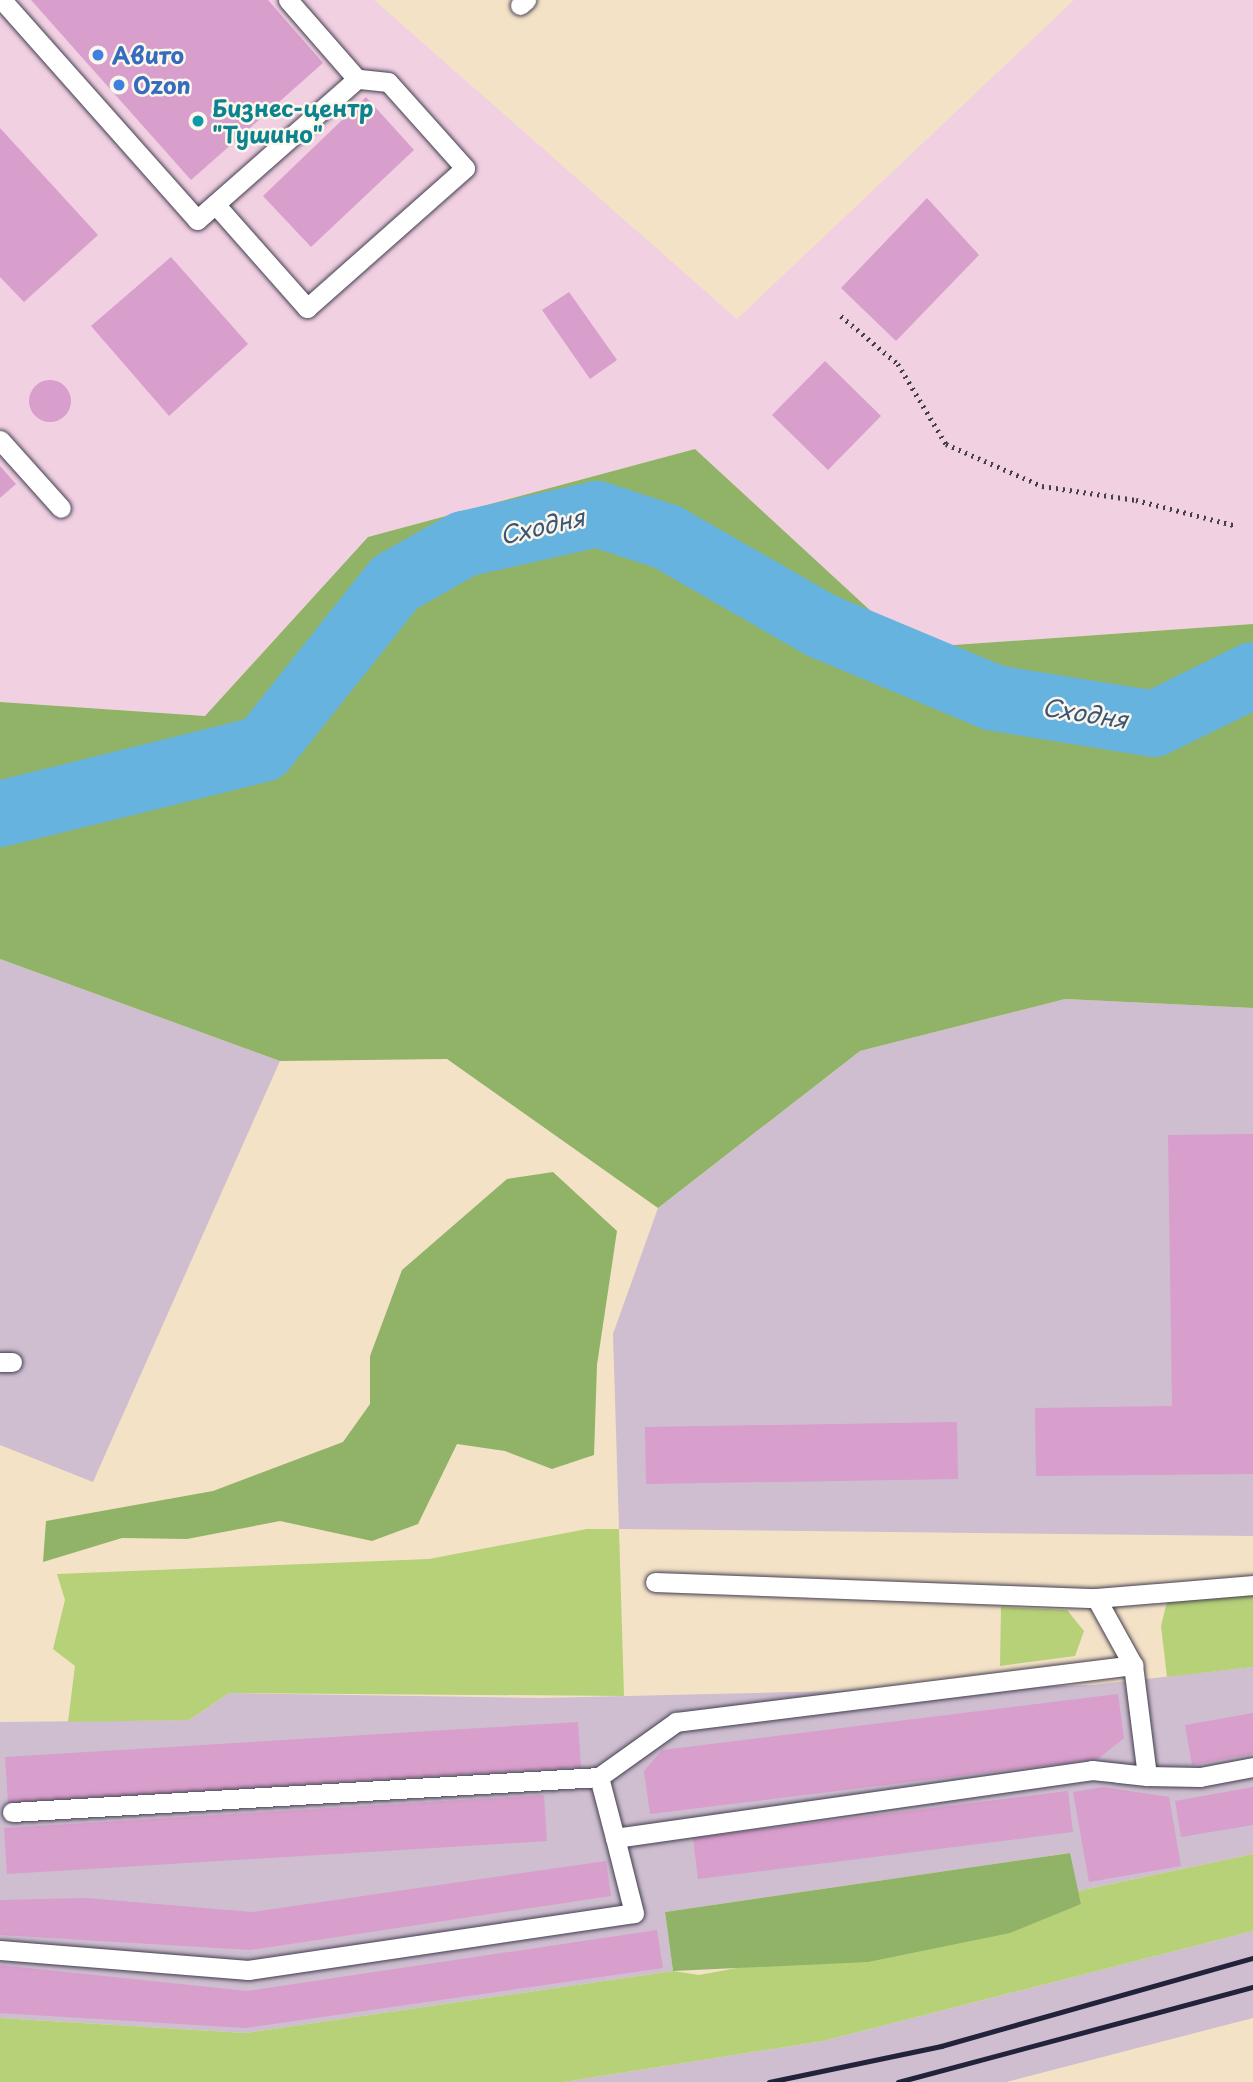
<!DOCTYPE html>
<meta charset="utf-8">
<style>
body{margin:0}
#map{position:relative;width:1253px;height:2082px;overflow:hidden;background:#f4e2c7;font-family:"Playpen Sans",sans-serif}
div>[style]{position:absolute}
[style*='--x']{left:calc(var(--x)*1px);top:calc(var(--y)*1px);width:calc(var(--w)*1px);rotate:calc(var(--a)*1deg)}
.built>*{inset:0;background:#f1d0e2}
.industrial>*{inset:0;background:#cebed0}
.green>*{inset:0;background:#b6d177}
.forest>*{inset:0;background:#90b368}
.river>*{height:66px;margin:-33px;padding:0 33px;transform-origin:33px;border-radius:33px;background:#67b3e0}
.building>*{inset:0;background:#d89ecc}
.round{border-radius:50%}
.path>*{height:4.5px;margin-top:-2.25px;transform-origin:0;background:repeating-linear-gradient(90deg,#423f50 0 2px,transparent 0 7px)}
.roads{filter:drop-shadow(0 0 2px #423f50) drop-shadow(0 0 2px #423f50)}
.lane>*{height:19px;margin:-9.5px;padding:0 9.5px;transform-origin:9.5px;border-radius:9.5px;background:#fff}
.rail>*{height:5px;margin:-2.5px;padding:0 2.5px;transform-origin:2.5px;border-radius:2.5px;background:#22223b}
.dots>*{width:19px;height:19px;translate:-50% -50%;box-sizing:border-box;border:4px solid #fbf7ec;border-radius:50%}
span{translate:-50% -50%;white-space:nowrap;text-align:center;line-height:1.15;-webkit-text-stroke:5px #fbf7ec;paint-order:stroke}
.shop-label{font-size:23px;color:#366cbe;font-weight:700}
.left{translate:0 -50%;text-align:left}
.culture-label{font-size:23px;color:#0d838f;font-weight:700}
.water-label{font-size:24px;color:#3a5575;font-style:italic}
</style>
<div id="map">
<div class="built">
<div style="clip-path:polygon(0 0,374px 0,737px 319px,1074px 0,1253px 0,1253px 624px,911px 648px,695px 449px,368px 537px,205px 716px,0 702px)"></div>
</div>
<div class="industrial">
<div style="clip-path:polygon(0 959px,280px 1061px,93px 1482px,0 1445px)"></div>
<div style="clip-path:polygon(1065px 999px,1253px 1008px,1253px 1536px,619px 1529px,613px 1334px,658px 1208px,860px 1051px)"></div>
<div style="clip-path:polygon(1253px 1667px,1253px 1854px,1078px 1891px,1069px 1853px,665px 1912px,673px 1971px,245px 2033px,0 2018px,0 1722px,189px 1720px,229px 1693px,542px 1698px,1092px 1685px)"></div>
<div style="clip-path:polygon(1253px 1931px,1253px 2018px,1006px 2082px,564px 2082px,823px 2041px)"></div>
</div>
<div class="green">
<div style="clip-path:polygon(587px 1529px,619px 1529px,624px 1696px,229px 1693px,189px 1720px,68px 1722px,75px 1666px,53px 1649px,65px 1600px,57px 1574px,429px 1559px)"></div>
<div style="clip-path:polygon(1253px 1590px,1253px 1667px,1167px 1677px,1161px 1626px,1169px 1594px)"></div>
<div style="clip-path:polygon(1001px 1607px,1067px 1610px,1084px 1631px,1075px 1656px,1000px 1666px)"></div>
<div style="clip-path:polygon(1253px 1854px,1253px 1931px,823px 2041px,564px 2082px,0 2082px,0 2018px,245px 2033px,673px 1971px,699px 1975px,1081px 1904px,1078px 1891px)"></div>
</div>
<div class="forest">
<div style="clip-path:polygon(695px 449px,911px 648px,1253px 624px,1253px 1008px,1065px 999px,860px 1051px,658px 1208px,447px 1059px,280px 1061px,0 959px,0 702px,205px 716px,368px 537px)"></div>
<div style="clip-path:polygon(553px 1172px,617px 1231px,597px 1365px,594px 1455px,552px 1469px,505px 1451px,457px 1444px,418px 1524px,372px 1541px,280px 1521px,187px 1539px,122px 1538px,43px 1562px,46px 1521px,213px 1491px,343px 1442px,370px 1404px,370px 1356px,402px 1270px,507px 1179px)"></div>
<div style="clip-path:polygon(1070px 1853px,1081px 1904px,1010px 1933px,868px 1962px,673px 1971px,665px 1912px)"></div>
</div>
<div class="river">
<div style="--x:0;--y:814;--w:271;--a:-13.9"></div>
<div style="--x:263;--y:749;--w:212;--a:-51.5"></div>
<div style="--x:395;--y:583;--w:79;--a:-29.5"></div>
<div style="--x:464;--y:544;--w:136;--a:-12.7"></div>
<div style="--x:597;--y:514;--w:74;--a:18.2"></div>
<div style="--x:667;--y:537;--w:179;--a:29.9"></div>
<div style="--x:822;--y:626;--w:186;--a:22.7"></div>
<div style="--x:994;--y:698;--w:162;--a:9.2"></div>
<div style="--x:1154;--y:724;--w:110;--a:-26.3"></div>
</div>
<div class="building">
<div style="clip-path:polygon(31px 0,268px 0,323px 63px,191px 180px)"></div>
<div style="clip-path:polygon(366px 97px,414px 150px,311px 247px,263px 196px)"></div>
<div style="clip-path:polygon(0 128px,98px 235px,24px 302px,0 277px)"></div>
<div style="clip-path:polygon(927px 198px,979px 255px,896px 341px,841px 288px)"></div>
<div style="clip-path:polygon(171px 257px,248px 344px,169px 416px,91px 326px)"></div>
<div style="clip-path:polygon(569px 292px,617px 360px,590px 379px,542px 310px)"></div>
<div style="clip-path:polygon(825px 361px,881px 416px,828px 470px,772px 415px)"></div>
<div class="round" style="left:29px;top:380px;width:42px;height:42px"></div>
<div style="clip-path:polygon(0 466px,16px 484px,0 498px)"></div>
<div style="clip-path:polygon(1253px 1134px,1253px 1474px,1036px 1476px,1035px 1408px,1172px 1406px,1168px 1135px)"></div>
<div style="clip-path:polygon(957px 1422px,958px 1479px,646px 1484px,645px 1427px)"></div>
<div style="clip-path:polygon(1118px 1694px,1124px 1738px,1098px 1759px,650px 1814px,644px 1771px,662px 1750px)"></div>
<div style="clip-path:polygon(1253px 1713px,1253px 1754px,1192px 1765px,1185px 1725px)"></div>
<div style="clip-path:polygon(578px 1722px,581px 1767px,8px 1803px,5px 1757px)"></div>
<div style="clip-path:polygon(1103px 1787px,1169px 1797px,1181px 1866px,1089px 1882px,1073px 1792px)"></div>
<div style="clip-path:polygon(1253px 1787px,1253px 1825px,1181px 1837px,1175px 1801px)"></div>
<div style="clip-path:polygon(1068px 1791px,1073px 1832px,698px 1879px,693px 1838px)"></div>
<div style="clip-path:polygon(544px 1795px,547px 1841px,7px 1874px,4px 1828px)"></div>
<div style="clip-path:polygon(606px 1861px,611px 1896px,250px 1950px,0 1935px,0 1900px,86px 1898px,252px 1912px)"></div>
<div style="clip-path:polygon(657px 1930px,663px 1968px,245px 2028px,0 2013px,0 1965px,247px 1991px)"></div>
</div>
<div class="path">
<div style="--x:841;--y:316;--w:75;--a:40.1"></div>
<div style="--x:898;--y:364;--w:93;--a:59"></div>
<div style="--x:946;--y:444;--w:105;--a:23.6"></div>
<div style="--x:1042;--y:486;--w:95;--a:8.5"></div>
<div style="--x:1136;--y:500;--w:104;--a:14.4"></div>
</div>
<div class="roads">
<div class="lane">
<div style="--x:2;--y:0;--w:294;--a:48.4"></div>
<div style="--x:197;--y:220;--w:213;--a:-41.4"></div>
<div style="--x:357;--y:79;--w:105;--a:-131.1"></div>
<div style="--x:520;--y:5;--w:8;--a:-40"></div>
<div style="--x:215;--y:204;--w:139;--a:48.5"></div>
<div style="--x:307;--y:308;--w:211;--a:-41.5"></div>
<div style="--x:465;--y:168;--w:115;--a:-131.8"></div>
<div style="--x:388;--y:82;--w:31;--a:-174"></div>
<div style="--x:0;--y:440;--w:91;--a:48.1"></div>
<div style="--x:0;--y:1362;--w:12;--a:0"></div>
<div style="--x:655;--y:1582;--w:441;--a:2.1"></div>
<div style="--x:1096;--y:1598;--w:158;--a:-4.7"></div>
<div style="--x:1096;--y:1598;--w:77;--a:61.1"></div>
<div style="--x:1133;--y:1665;--w:112;--a:82.8"></div>
<div style="--x:1147;--y:1776;--w:53;--a:1.1"></div>
<div style="--x:1200;--y:1777;--w:54;--a:-10.7"></div>
<div style="--x:599;--y:1777;--w:95;--a:-35.5"></div>
<div style="--x:676;--y:1722;--w:461;--a:-7.1"></div>
<div style="--x:12;--y:1812;--w:588;--a:-3.41"></div>
<div style="--x:599;--y:1777;--w:63;--a:75.3"></div>
<div style="--x:0;--y:1950;--w:249;--a:4.6"></div>
<div style="--x:248;--y:1970;--w:390;--a:-8.4"></div>
<div style="--x:634;--y:1913;--w:77;--a:-104.2"></div>
<div style="--x:615;--y:1838;--w:482;--a:-8.1"></div>
<div style="--x:1092;--y:1770;--w:55;--a:6.2"></div>
</div>
</div>
<div class="rail">
<div style="--x:769;--y:2082;--w:176;--a:-11.8"></div>
<div style="--x:941;--y:2046;--w:324;--a:-15.8"></div>
<div style="--x:898;--y:2082;--w:367;--a:-15"></div>
</div>
<div class="dots">
<div style="left:98px;top:55px;background:#3f7fe0"></div>
<div style="left:119px;top:85px;background:#3f7fe0"></div>
<div style="left:198px;top:121px;background:#0f9aa8"></div>
</div>
<div class="shop-label">
<span class="left" style="left:112px;top:55px">Авито</span>
<span class="left" style="left:133px;top:85px">Ozon</span>
</div>
<div class="culture-label">
<span class="left" style="left:212px;top:121px">Бизнес-центр<br>"Тушино"</span>
</div>
<div class="water-label">
<span style="left:542px;top:526px;rotate:-13deg">Сходня</span>
<span style="left:1085px;top:713px;rotate:9deg">Сходня</span>
</div>
</div>
